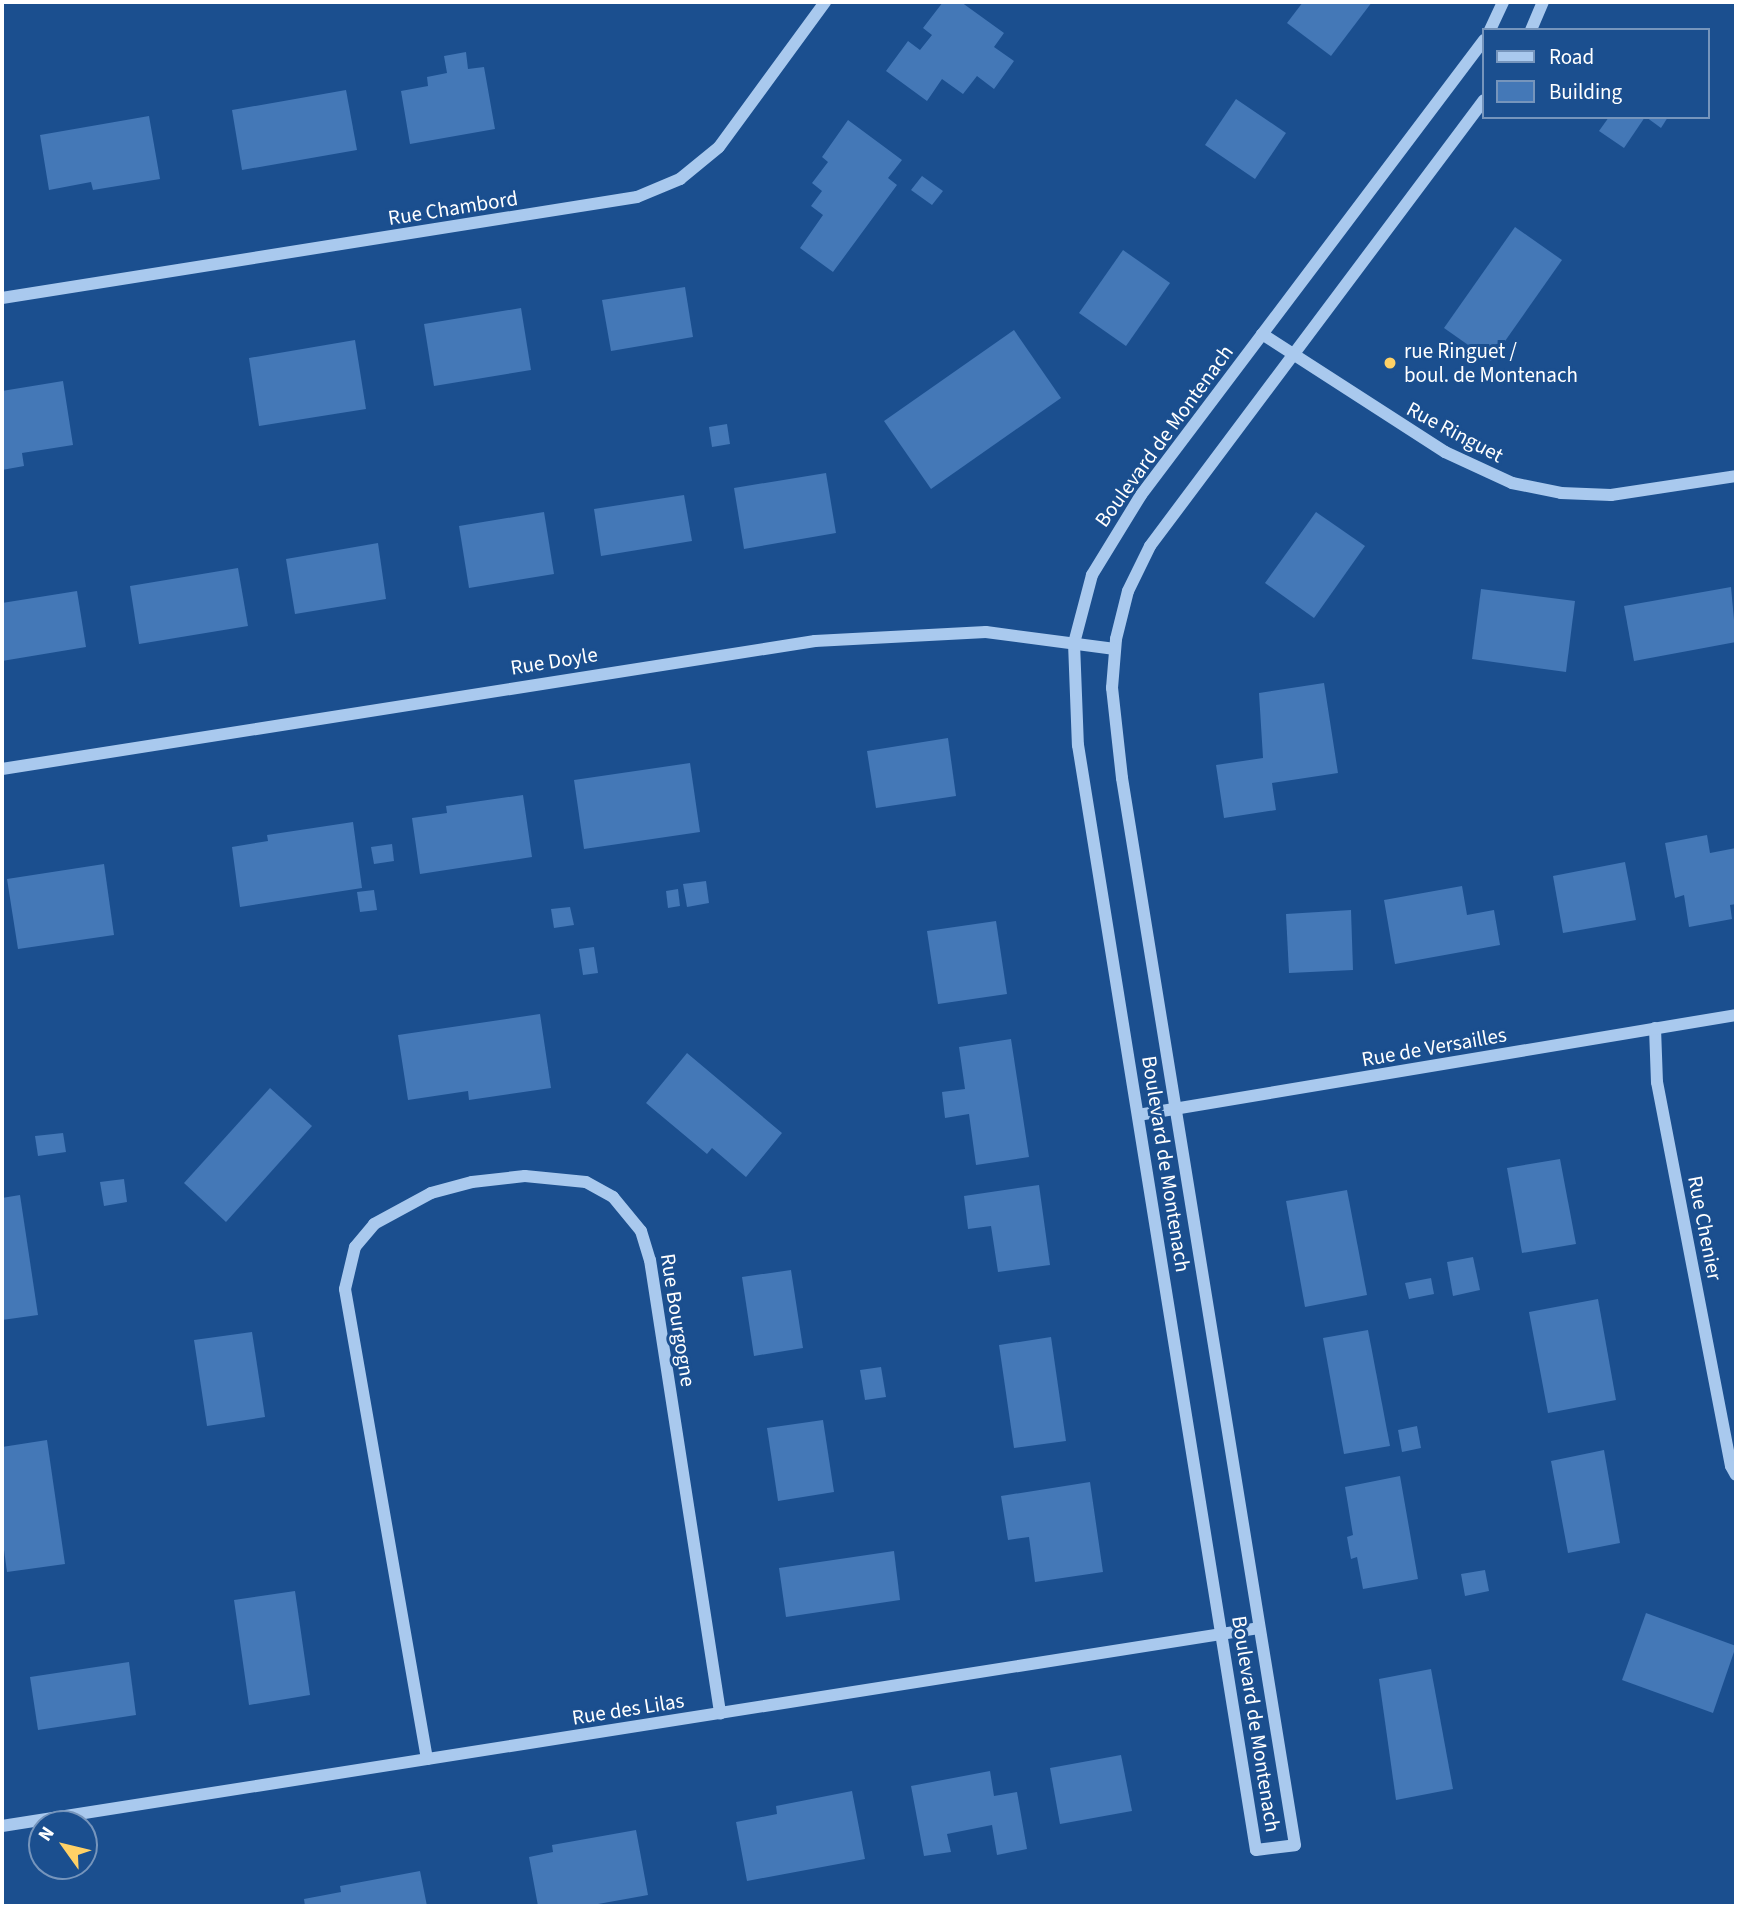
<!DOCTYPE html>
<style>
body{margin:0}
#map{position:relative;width:1738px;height:1908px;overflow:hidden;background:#1b4f8f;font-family:"Source Sans 3",sans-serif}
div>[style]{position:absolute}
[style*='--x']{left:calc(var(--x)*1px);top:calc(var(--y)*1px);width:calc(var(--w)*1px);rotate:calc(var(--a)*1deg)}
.building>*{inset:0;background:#4478b7}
.minor>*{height:12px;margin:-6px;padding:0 6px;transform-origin:6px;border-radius:6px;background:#a9c9ee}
.dots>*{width:19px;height:19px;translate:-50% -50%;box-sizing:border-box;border:4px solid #1b4f8f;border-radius:50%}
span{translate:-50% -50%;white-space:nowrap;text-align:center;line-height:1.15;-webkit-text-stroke:6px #1b4f8f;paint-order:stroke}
.street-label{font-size:21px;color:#fff}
.poi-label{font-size:21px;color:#fff}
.left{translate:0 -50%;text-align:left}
.frame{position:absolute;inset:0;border:4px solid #fff;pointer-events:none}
.legend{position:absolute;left:1482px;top:28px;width:228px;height:91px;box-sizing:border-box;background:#1b4f8f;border:2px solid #7695bc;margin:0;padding:9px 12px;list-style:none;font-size:21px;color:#fff}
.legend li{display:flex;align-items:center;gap:14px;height:35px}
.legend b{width:35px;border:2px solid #7695bc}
.north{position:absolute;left:28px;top:1810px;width:70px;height:70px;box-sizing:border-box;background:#1b4f8f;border:2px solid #7695bc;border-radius:50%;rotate:304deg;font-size:19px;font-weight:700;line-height:28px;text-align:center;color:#fff}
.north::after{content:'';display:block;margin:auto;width:24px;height:32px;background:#ffd166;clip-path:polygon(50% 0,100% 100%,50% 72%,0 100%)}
</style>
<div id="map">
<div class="building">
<div style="clip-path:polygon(943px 2px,961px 2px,1004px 33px,994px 47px,1014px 61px,994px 89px,977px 76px,963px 94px,942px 79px,927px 101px,886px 71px,908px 41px,920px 50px,932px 35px,923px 28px)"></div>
<div style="clip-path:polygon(1303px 2px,1372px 2px,1331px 56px,1287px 23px)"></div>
<div style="clip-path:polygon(466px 52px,468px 69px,484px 67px,495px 129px,410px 144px,401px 91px,428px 86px,427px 77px,447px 73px,444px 56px)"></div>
<div style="clip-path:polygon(346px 90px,357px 150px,242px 170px,232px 110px)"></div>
<div style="clip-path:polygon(1236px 99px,1286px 133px,1255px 179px,1205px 145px)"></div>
<div style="clip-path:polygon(149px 116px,160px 179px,93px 190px,91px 182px,49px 190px,40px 135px)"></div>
<div style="clip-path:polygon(1609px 117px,1645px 117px,1624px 148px,1599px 131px)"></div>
<div style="clip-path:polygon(1646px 117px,1668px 117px,1661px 128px)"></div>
<div style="clip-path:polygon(848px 120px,902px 160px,888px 178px,897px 185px,833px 272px,800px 248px,823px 215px,811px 206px,822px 191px,812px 183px,828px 162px,822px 157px)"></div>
<div style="clip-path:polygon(922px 176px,943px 191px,932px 205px,911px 190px)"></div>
<div style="clip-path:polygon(1515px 227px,1562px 260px,1491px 361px,1444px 328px)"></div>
<div style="clip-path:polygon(1123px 250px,1170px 283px,1126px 346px,1079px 313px)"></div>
<div style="clip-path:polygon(685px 287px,693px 337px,611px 351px,602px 300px)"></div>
<div style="clip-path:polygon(521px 308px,531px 370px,434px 386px,424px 324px)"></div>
<div style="clip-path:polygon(1014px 330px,1061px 398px,931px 489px,884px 421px)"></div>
<div style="clip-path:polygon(355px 340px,366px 409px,259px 426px,249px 358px)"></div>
<div style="clip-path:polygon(63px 381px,73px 445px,22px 453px,24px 466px,2px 470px,2px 391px)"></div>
<div style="clip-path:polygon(727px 424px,730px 444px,712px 447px,709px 427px)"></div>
<div style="clip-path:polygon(826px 473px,836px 533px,744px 549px,734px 488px)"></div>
<div style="clip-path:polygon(684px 495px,692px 541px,601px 556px,594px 509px)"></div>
<div style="clip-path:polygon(544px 512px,554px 574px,469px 588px,459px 526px)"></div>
<div style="clip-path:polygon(1316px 512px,1365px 546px,1314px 618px,1265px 583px)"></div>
<div style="clip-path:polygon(378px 543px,386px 599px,295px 614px,286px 559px)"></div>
<div style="clip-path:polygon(238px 568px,248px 626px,139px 644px,130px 586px)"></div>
<div style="clip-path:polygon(1731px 587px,1736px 642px,1634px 661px,1624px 606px)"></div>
<div style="clip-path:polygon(1481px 589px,1575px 601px,1566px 672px,1472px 659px)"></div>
<div style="clip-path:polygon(77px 591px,86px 647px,2px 661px,2px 603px)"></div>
<div style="clip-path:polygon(1324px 683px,1338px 773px,1272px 783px,1276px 810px,1224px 818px,1216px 765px,1263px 758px,1259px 693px)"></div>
<div style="clip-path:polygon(948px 738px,956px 796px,876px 808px,867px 751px)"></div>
<div style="clip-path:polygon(690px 763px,700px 832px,584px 849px,574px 780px)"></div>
<div style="clip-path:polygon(523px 795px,532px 857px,420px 874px,412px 818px,447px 813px,446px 806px)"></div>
<div style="clip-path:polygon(353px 822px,362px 888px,240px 907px,232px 847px,268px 841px,267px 835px)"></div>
<div style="clip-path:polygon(1707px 835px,1710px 853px,1736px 848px,1736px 904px,1730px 905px,1732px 919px,1689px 927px,1684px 895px,1675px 898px,1665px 843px)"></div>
<div style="clip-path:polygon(392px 844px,394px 861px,374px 864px,371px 847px)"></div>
<div style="clip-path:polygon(1625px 862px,1636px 920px,1563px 933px,1553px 876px)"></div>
<div style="clip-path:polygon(104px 864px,114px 935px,18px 949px,7px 879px)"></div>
<div style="clip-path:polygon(706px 881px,709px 903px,687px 907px,683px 884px)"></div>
<div style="clip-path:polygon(1462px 886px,1467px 915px,1494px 910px,1500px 945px,1395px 964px,1384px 900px)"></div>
<div style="clip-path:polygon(678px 889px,680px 906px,668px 908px,666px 891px)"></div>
<div style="clip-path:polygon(374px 890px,377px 910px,360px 912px,357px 892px)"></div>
<div style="clip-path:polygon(570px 907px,574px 925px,554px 928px,551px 909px)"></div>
<div style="clip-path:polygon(1351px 910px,1353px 970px,1289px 973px,1286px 914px)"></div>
<div style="clip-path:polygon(996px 921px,1007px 994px,938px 1004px,927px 931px)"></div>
<div style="clip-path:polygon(594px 947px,598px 973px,583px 975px,579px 949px)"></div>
<div style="clip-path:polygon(540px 1014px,551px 1088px,469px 1100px,468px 1091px,408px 1100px,398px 1035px)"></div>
<div style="clip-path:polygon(1011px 1039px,1029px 1157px,976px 1165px,969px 1114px,945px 1118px,942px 1092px,965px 1089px,959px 1047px)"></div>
<div style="clip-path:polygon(687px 1053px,782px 1133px,746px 1177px,712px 1148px,707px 1154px,646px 1103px)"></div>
<div style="clip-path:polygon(270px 1088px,312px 1126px,226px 1222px,184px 1183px)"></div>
<div style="clip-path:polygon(63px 1133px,66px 1152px,38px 1156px,35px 1136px)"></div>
<div style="clip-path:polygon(1560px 1159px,1576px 1244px,1522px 1253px,1507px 1168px)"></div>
<div style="clip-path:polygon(124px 1179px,127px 1202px,104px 1206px,100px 1182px)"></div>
<div style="clip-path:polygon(1039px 1185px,1050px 1265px,998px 1272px,991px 1226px,968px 1229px,964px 1196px)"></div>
<div style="clip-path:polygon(1347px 1190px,1367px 1295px,1305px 1307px,1286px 1201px)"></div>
<div style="clip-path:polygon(20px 1195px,38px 1315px,2px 1320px,2px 1198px)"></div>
<div style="clip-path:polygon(1473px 1257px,1480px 1290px,1453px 1296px,1447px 1262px)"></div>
<div style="clip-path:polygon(791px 1270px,803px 1348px,754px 1356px,742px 1277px)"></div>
<div style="clip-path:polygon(1431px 1278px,1434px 1294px,1409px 1299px,1405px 1283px)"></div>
<div style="clip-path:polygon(1598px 1299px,1616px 1400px,1548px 1413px,1529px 1312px)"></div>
<div style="clip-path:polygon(1368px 1330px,1390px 1446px,1344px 1454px,1323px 1338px)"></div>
<div style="clip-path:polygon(252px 1332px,265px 1417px,207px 1426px,194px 1340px)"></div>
<div style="clip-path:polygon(1051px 1337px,1066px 1441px,1014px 1448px,999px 1345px)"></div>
<div style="clip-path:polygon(881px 1367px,886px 1397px,865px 1400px,860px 1370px)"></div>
<div style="clip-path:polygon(823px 1420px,834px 1492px,778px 1501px,767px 1428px)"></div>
<div style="clip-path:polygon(1417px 1426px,1421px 1448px,1402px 1452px,1398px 1430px)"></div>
<div style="clip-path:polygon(47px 1440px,65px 1564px,7px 1572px,2px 1535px,2px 1447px)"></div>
<div style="clip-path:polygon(1604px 1450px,1620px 1543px,1568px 1553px,1551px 1461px)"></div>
<div style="clip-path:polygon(1400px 1476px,1418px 1579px,1363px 1589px,1357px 1557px,1351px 1559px,1347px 1537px,1353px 1535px,1345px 1487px)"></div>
<div style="clip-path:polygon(1090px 1482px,1103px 1572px,1035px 1582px,1029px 1537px,1008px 1540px,1001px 1496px)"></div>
<div style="clip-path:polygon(894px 1551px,900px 1600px,786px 1617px,779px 1568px)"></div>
<div style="clip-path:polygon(1485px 1570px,1489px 1591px,1465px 1596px,1461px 1574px)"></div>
<div style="clip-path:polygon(295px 1591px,310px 1695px,249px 1705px,234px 1600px)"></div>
<div style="clip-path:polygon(1646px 1613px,1736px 1646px,1713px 1713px,1622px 1680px)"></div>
<div style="clip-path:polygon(129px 1662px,136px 1715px,38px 1730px,30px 1677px)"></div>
<div style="clip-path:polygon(1431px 1669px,1453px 1789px,1396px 1800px,1379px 1679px)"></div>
<div style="clip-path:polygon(1121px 1755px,1132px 1811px,1060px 1824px,1050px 1768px)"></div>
<div style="clip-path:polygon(990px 1771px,994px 1796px,1017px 1792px,1027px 1849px,997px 1855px,992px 1825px,947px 1834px,951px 1852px,924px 1856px,911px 1786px)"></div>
<div style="clip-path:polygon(852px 1791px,865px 1859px,747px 1881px,736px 1822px,777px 1814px,776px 1806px)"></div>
<div style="clip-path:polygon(636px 1830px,648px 1895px,587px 1906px,538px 1906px,529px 1857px,553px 1852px,552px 1845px)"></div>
<div style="clip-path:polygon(420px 1871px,427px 1906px,305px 1906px,304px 1899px,341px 1892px,340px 1886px)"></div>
</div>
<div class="minor">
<div style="--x:1490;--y:30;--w:31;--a:-65"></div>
<div style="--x:1531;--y:30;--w:30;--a:-67"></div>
<div style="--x:1484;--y:40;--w:570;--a:127.01"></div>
<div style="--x:1141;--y:495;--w:94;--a:121.5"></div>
<div style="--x:1092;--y:575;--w:70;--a:104.8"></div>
<div style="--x:1074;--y:643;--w:102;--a:87.8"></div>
<div style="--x:1078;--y:745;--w:1119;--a:80.85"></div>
<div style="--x:1256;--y:1850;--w:39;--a:-7"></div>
<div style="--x:1295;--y:1845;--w:1081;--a:-99.21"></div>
<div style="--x:1122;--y:778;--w:91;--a:-96.3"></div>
<div style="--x:1112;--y:688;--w:49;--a:-85.3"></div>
<div style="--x:1116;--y:639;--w:49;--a:-76"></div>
<div style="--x:1128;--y:591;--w:50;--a:-63.9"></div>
<div style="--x:1150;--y:546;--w:557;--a:-53.17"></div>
<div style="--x:2;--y:298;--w:643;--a:-9.04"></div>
<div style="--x:637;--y:197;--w:47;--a:-22.7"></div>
<div style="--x:680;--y:179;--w:50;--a:-39.4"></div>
<div style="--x:719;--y:147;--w:180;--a:-53.8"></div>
<div style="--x:1262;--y:334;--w:218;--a:32.8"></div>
<div style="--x:1445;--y:452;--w:74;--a:24.8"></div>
<div style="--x:1512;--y:483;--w:50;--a:11.5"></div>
<div style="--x:1561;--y:493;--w:50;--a:2.3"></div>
<div style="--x:1611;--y:495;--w:126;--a:-8.6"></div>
<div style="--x:2;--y:769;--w:823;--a:-8.95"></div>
<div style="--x:815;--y:641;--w:171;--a:-3"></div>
<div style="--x:986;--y:632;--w:130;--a:7.5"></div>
<div style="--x:1655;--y:1028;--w:54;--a:87.9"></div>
<div style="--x:1657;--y:1082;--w:391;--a:79.1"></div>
<div style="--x:1731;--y:1466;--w:10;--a:61"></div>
<div style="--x:1138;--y:1115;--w:606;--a:-9.49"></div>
<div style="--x:427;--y:1759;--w:477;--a:-99.9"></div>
<div style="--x:345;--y:1289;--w:43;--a:-76.6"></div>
<div style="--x:355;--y:1247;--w:30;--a:-50"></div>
<div style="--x:374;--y:1224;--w:65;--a:-28.5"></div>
<div style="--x:431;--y:1193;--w:42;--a:-15"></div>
<div style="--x:472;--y:1182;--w:53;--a:-6.5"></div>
<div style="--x:525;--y:1176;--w:61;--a:5.6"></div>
<div style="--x:586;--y:1182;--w:31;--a:29"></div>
<div style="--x:613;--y:1197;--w:44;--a:50.5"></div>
<div style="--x:641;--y:1231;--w:30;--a:73"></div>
<div style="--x:650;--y:1260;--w:459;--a:81.2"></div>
<div style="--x:2;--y:1826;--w:1272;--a:-8.95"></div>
</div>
<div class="dots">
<div style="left:1390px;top:363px;background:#ffd166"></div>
</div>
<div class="street-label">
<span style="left:453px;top:208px;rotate:-9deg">Rue Chambord</span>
<span style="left:1455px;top:432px;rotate:28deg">Rue Ringuet</span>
<span style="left:1164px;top:436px;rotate:-54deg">Boulevard de Montenach</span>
<span style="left:554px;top:661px;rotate:-9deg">Rue Doyle</span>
<span style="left:1434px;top:1047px;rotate:-10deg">Rue de Versailles</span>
<span style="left:1166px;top:1164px;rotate:81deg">Boulevard de Montenach</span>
<span style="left:1705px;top:1228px;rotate:79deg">Rue Chenier</span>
<span style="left:678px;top:1320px;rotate:81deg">Rue Bourgogne</span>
<span style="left:628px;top:1709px;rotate:-9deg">Rue des Lilas</span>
<span style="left:1256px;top:1724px;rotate:81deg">Boulevard de Montenach</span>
</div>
<div class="poi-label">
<span class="left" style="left:1404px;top:363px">rue Ringuet /<br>boul. de Montenach</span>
</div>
<div class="frame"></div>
<ul class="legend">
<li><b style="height:9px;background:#a9c9ee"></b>Road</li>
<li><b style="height:19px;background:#4478b7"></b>Building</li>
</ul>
<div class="north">N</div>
</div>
